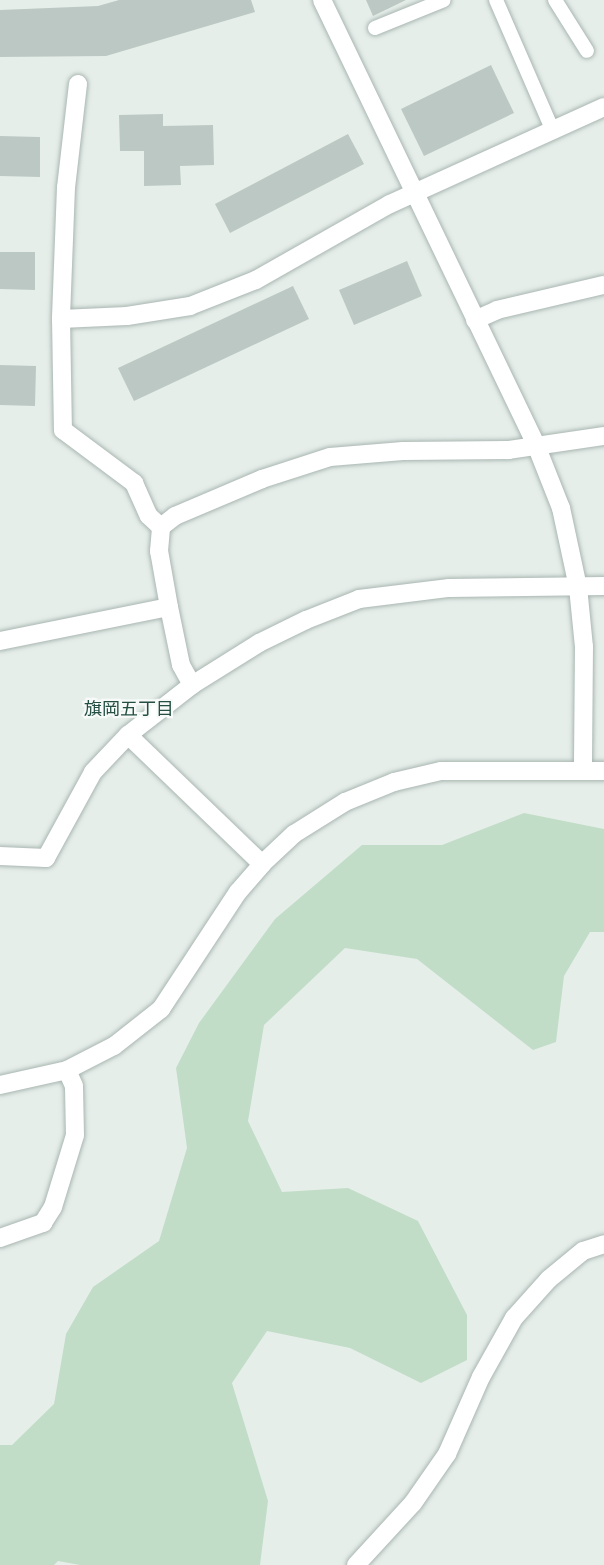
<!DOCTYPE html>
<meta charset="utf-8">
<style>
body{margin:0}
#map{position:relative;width:604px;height:1565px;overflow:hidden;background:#e6eeea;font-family:"Varela Round","Noto Sans JP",sans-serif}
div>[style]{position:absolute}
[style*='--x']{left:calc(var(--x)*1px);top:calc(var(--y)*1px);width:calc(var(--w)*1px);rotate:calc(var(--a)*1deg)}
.green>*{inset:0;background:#c1ddc7}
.building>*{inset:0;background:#bcc8c3}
.roads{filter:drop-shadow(0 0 2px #a9b6b1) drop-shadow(0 0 2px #a9b6b1)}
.lane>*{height:14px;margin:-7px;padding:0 7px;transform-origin:7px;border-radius:7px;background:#fff}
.street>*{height:18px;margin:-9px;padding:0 9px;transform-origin:9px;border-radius:9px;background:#fff}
.secondary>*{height:18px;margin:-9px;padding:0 9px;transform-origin:9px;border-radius:9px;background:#fff}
span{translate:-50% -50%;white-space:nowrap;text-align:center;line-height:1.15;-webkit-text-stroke:4.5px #f7faf8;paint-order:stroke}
.neighbourhood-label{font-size:18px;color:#244f42}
</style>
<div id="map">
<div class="green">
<div style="clip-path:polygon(524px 813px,604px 829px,604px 932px,590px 932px,564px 976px,556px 1042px,533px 1050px,417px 959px,345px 948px,264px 1025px,248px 1121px,282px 1192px,348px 1188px,418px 1221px,467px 1315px,467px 1360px,421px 1383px,350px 1348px,267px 1331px,232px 1383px,268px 1501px,260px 1565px,80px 1565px,58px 1561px,54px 1565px,0 1565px,0 1445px,12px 1445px,54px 1404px,66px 1334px,93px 1287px,159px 1241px,187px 1148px,176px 1068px,199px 1023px,275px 919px,362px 845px,442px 845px)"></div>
</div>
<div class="building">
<div style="clip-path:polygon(119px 0,251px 0,255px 12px,106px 56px,0 57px,0 10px,98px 6px)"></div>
<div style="clip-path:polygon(366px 0,406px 0,373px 16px)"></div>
<div style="clip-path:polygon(491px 65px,514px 113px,424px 156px,401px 109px)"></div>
<div style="clip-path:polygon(163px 114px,163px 126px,213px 125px,214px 165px,180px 166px,181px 185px,144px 186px,144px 151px,120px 151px,119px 115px)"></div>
<div style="clip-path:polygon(348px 134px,364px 164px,230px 233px,215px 204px)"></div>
<div style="clip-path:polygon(0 136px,40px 137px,40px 177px,0 176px)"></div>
<div style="clip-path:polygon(0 252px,35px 252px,35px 290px,0 289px)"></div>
<div style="clip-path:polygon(407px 261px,422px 296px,354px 325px,339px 290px)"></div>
<div style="clip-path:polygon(293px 286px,309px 319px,134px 401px,118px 368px)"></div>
<div style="clip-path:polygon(0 365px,36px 366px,35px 406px,0 405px)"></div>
</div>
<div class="roads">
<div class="lane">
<div style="--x:496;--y:0;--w:143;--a:66.5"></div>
<div style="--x:555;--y:0;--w:60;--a:57.9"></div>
<div style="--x:375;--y:28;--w:74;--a:-22.1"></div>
</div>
<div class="street">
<div style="--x:322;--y:0;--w:494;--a:64.3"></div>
<div style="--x:536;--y:445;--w:68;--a:68.4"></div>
<div style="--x:561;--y:508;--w:81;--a:77.9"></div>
<div style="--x:578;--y:587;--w:60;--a:84.3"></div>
<div style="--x:584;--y:647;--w:124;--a:90.5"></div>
<div style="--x:78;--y:84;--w:104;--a:96.6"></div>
<div style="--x:66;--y:187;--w:132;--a:92.2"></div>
<div style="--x:61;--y:319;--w:66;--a:-2.6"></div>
<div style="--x:127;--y:316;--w:64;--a:-9"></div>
<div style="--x:190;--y:306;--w:71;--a:-21.5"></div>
<div style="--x:256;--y:280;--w:154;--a:-29.6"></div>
<div style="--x:390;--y:204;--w:235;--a:-24.4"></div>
<div style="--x:61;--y:319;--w:111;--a:89"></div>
<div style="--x:63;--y:430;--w:89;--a:36.7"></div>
<div style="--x:134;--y:483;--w:36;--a:66"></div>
<div style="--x:149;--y:516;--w:16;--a:43"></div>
<div style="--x:475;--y:320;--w:24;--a:-24"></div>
<div style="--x:497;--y:310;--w:110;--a:-13.2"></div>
<div style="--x:169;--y:607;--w:59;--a:78.3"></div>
<div style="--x:181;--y:665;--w:23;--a:61"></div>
<div style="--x:0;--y:641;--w:172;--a:-11.4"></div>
<div style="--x:169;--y:607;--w:57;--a:-100.1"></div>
<div style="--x:159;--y:551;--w:24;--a:-85"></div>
<div style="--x:161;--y:527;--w:18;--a:-38"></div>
<div style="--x:175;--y:516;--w:95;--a:-23"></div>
<div style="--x:262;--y:479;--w:71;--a:-17.9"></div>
<div style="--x:330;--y:457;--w:73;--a:-4.7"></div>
<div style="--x:403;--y:451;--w:105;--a:-0.5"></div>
<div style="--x:508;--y:450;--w:97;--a:-8.3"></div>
<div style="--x:128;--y:735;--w:186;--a:43.9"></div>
<div style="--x:0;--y:856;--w:46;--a:2.5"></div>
<div style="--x:46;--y:858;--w:98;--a:-61.3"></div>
<div style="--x:93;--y:772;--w:51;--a:-46.6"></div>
<div style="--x:128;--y:735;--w:81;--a:-38"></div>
<div style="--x:192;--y:685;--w:79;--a:-32.1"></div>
<div style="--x:259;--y:643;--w:52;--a:-26.1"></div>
<div style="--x:306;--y:620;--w:57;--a:-21.6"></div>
<div style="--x:359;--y:599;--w:91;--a:-7"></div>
<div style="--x:449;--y:588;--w:155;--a:-0.7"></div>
<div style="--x:0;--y:1238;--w:46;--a:-19.2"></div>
<div style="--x:43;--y:1223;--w:19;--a:-58"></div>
<div style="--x:53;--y:1207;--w:75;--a:-73"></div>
<div style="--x:75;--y:1135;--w:49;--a:-91.2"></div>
<div style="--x:74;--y:1086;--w:17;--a:-114"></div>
<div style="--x:356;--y:1565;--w:84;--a:-47.4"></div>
<div style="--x:413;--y:1503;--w:60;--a:-55.2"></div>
<div style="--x:447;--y:1454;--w:84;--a:-66.2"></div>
<div style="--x:481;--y:1377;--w:68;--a:-60.8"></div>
<div style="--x:514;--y:1318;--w:52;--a:-48.1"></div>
<div style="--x:549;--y:1279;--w:44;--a:-39.5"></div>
<div style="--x:583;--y:1251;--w:22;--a:-18"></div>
</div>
<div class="secondary">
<div style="--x:0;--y:1085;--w:69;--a:-12.6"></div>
<div style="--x:67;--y:1070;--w:53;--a:-27.1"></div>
<div style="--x:114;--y:1046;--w:60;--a:-38.2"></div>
<div style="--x:161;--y:1009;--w:140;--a:-56.7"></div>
<div style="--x:238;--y:892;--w:37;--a:-49"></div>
<div style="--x:262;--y:864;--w:44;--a:-43.2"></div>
<div style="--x:294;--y:834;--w:60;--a:-32.1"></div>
<div style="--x:345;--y:802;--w:53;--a:-22.2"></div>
<div style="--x:394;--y:782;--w:48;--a:-13.2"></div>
<div style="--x:441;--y:771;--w:163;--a:0"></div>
</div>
</div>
<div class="neighbourhood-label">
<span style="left:129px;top:709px">旗岡五丁目</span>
</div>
</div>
